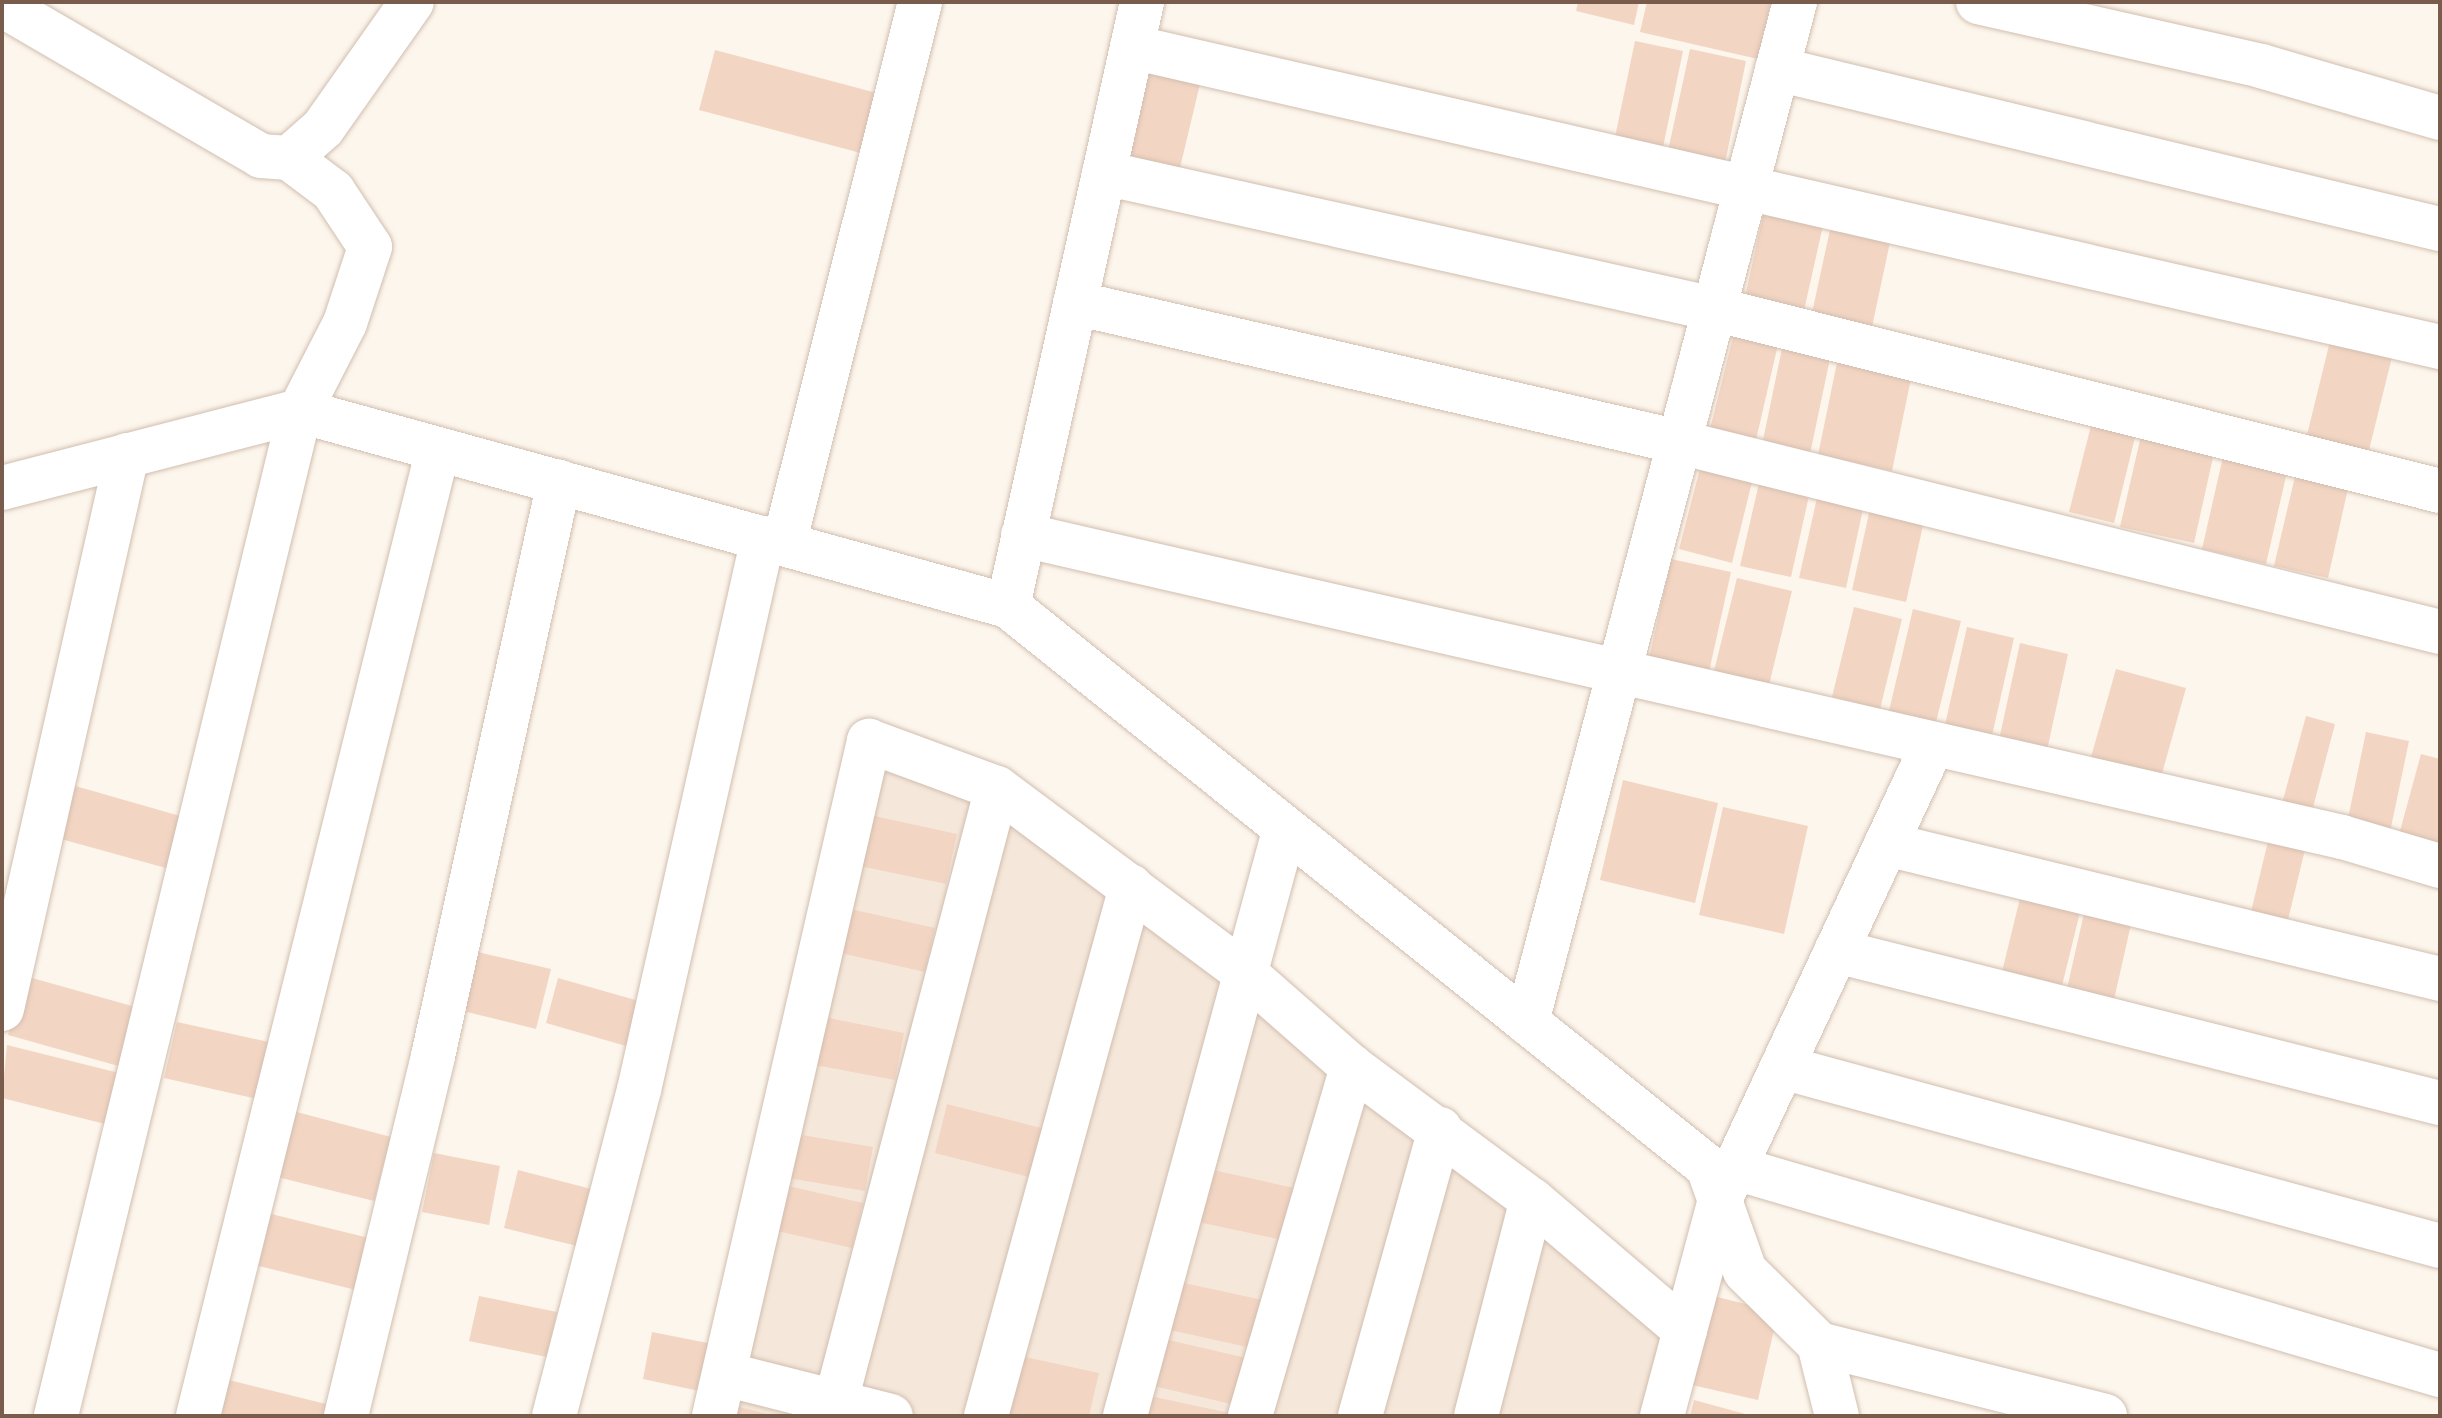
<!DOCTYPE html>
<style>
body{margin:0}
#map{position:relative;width:2442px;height:1418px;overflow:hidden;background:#fdf6ec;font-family:"Fira Sans",sans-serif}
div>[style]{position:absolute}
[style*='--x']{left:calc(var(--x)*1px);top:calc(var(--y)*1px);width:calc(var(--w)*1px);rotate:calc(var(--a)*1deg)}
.residential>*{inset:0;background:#f5e8da}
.building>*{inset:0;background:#f3d5c3}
.roads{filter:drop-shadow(0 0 2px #d1beb0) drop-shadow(0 0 2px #d1beb0)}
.street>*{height:44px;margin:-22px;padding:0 22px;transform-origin:22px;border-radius:22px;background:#fff}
.secondary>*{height:44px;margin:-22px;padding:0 22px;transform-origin:22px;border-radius:22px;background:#fff}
span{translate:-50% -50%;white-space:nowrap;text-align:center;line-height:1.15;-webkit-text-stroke:6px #fffaf3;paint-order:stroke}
.frame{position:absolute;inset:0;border:4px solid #7a5c4d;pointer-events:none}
</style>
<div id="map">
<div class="residential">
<div style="clip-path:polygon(869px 741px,998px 788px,1685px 1330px,1662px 1416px,703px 1416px)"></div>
</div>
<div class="building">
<div style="clip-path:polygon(1578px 2px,1639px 2px,1634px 25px,1576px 11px)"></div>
<div style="clip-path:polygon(1647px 2px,1771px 2px,1758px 59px,1640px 32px)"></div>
<div style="clip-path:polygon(1635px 41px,1683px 51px,1662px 152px,1614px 142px)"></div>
<div style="clip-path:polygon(1690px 49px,1746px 61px,1725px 163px,1668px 151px)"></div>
<div style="clip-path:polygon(715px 50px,888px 96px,872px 156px,699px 110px)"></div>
<div style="clip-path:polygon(1145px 53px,1204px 67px,1179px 172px,1121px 159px)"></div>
<div style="clip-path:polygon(1767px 198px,1826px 212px,1803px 315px,1744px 301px)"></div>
<div style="clip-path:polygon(1833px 216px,1893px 228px,1872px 327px,1812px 313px)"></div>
<div style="clip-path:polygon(1735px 329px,1779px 340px,1756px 440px,1710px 429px)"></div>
<div style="clip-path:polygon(2332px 333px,2394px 349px,2368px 454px,2306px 439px)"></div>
<div style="clip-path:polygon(1784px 339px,1832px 349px,1810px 454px,1762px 445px)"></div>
<div style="clip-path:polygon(1839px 353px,1913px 369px,1892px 471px,1818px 455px)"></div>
<div style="clip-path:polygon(2093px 418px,2137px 429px,2114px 523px,2069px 512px)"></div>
<div style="clip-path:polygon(2143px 427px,2216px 444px,2194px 543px,2120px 527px)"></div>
<div style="clip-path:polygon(2225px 448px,2289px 463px,2266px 564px,2202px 549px)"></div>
<div style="clip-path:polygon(1704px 453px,1756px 466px,1732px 563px,1679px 549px)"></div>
<div style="clip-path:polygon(1762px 470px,1812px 482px,1791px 577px,1740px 566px)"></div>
<div style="clip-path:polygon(2296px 472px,2349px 484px,2328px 578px,2274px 566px)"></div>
<div style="clip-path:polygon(1819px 489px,1865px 500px,1846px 588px,1799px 578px)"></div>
<div style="clip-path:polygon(1874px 491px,1928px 503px,1906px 602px,1852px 590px)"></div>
<div style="clip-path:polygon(1671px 559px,1731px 572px,1709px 672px,1649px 659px)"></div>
<div style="clip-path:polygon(1737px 578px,1792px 591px,1769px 685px,1714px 671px)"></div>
<div style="clip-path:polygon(1854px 607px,1902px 619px,1880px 709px,1832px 697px)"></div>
<div style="clip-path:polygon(1913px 609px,1961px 621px,1935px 726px,1888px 715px)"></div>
<div style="clip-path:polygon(1967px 627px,2014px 638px,1991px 740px,1944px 729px)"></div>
<div style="clip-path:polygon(2020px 643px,2068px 654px,2047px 750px,1999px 740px)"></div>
<div style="clip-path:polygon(2116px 669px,2186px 688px,2161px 777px,2091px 757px)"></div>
<div style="clip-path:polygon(2306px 716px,2335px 724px,2311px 815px,2281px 807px)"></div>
<div style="clip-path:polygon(2366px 732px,2409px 741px,2389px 837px,2346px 828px)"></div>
<div style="clip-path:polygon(2421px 754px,2440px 759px,2440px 850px,2397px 842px)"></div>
<div style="clip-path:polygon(1623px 780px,1718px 803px,1695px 903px,1600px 880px)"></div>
<div style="clip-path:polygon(65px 783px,180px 816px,166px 868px,50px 836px)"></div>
<div style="clip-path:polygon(1723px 807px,1808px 826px,1784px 934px,1699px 915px)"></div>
<div style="clip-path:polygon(865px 814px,957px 834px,946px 884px,855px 865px)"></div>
<div style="clip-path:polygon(2272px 825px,2309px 833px,2286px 928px,2249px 920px)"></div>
<div style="clip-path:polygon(2024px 882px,2084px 896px,2058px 1002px,1998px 988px)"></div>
<div style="clip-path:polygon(2087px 900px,2134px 911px,2111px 1013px,2064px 1002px)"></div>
<div style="clip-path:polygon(837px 906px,935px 928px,925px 972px,827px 950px)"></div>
<div style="clip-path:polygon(473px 951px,551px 969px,536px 1029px,459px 1010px)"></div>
<div style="clip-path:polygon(25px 976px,139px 1008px,122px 1067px,8px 1035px)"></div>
<div style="clip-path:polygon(558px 978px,646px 1003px,633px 1048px,546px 1023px)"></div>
<div style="clip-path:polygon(809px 1014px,904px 1033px,895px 1080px,799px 1062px)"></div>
<div style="clip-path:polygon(177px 1022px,282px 1045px,270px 1102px,164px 1078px)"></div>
<div style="clip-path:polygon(7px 1045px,123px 1074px,109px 1125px,2px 1098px)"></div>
<div style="clip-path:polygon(947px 1104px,1045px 1129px,1033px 1178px,935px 1153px)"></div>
<div style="clip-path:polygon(278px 1107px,391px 1137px,374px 1201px,261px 1173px)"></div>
<div style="clip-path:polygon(784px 1132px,873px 1147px,865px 1191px,776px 1176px)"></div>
<div style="clip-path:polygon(434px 1153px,500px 1166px,489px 1225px,422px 1212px)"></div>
<div style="clip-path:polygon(1209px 1169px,1303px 1190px,1292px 1242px,1198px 1222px)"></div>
<div style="clip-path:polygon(518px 1170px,595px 1190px,581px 1247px,504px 1228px)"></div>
<div style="clip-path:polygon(775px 1183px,863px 1203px,852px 1248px,764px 1228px)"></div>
<div style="clip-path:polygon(255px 1210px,377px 1240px,364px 1292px,243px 1262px)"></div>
<div style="clip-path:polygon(1175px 1281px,1272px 1302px,1261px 1350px,1165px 1329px)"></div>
<div style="clip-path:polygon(479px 1296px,557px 1312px,547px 1357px,469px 1341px)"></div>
<div style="clip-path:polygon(1713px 1296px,1778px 1312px,1758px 1400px,1692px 1385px)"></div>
<div style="clip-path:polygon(652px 1332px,723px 1346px,713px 1394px,643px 1379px)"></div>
<div style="clip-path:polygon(1160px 1338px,1255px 1360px,1244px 1407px,1149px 1385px)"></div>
<div style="clip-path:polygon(1007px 1353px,1099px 1373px,1089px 1416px,1000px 1416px)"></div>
<div style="clip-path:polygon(213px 1376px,330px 1405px,328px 1416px,203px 1416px)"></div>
<div style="clip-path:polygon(1150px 1396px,1239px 1415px,1239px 1416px,1145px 1416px)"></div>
<div style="clip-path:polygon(1694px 1400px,1749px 1415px,1749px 1416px,1690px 1416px)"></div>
<div style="clip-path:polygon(728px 1404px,771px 1415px,771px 1416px,725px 1416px)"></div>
</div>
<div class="roads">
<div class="street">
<div style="--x:1978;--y:2;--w:290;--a:12.7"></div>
<div style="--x:2261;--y:66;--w:186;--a:16.2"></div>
<div style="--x:2;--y:5;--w:300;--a:30.2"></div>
<div style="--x:261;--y:156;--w:28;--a:4"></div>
<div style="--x:289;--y:158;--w:55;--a:36.9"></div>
<div style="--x:333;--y:191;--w:67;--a:56.5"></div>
<div style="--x:370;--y:247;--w:80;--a:108.2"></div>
<div style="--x:345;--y:323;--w:99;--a:117.1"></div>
<div style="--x:300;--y:411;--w:1034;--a:103.65"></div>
<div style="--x:1132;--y:47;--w:1342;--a:12.92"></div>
<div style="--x:1777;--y:69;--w:682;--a:13.57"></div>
<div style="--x:289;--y:158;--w:45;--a:-41.4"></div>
<div style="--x:323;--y:128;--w:154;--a:-54.8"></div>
<div style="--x:1104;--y:173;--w:625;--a:12.57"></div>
<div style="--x:1714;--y:309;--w:748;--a:14.07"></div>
<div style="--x:1075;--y:303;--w:620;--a:12.96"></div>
<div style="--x:1679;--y:442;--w:784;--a:14.02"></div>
<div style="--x:1023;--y:535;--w:1353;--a:12.9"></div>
<div style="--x:2342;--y:837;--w:102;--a:16.5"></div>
<div style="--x:784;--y:544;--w:559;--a:-75.91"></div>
<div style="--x:1008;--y:606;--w:619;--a:-77.49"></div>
<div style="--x:1886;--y:844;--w:570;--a:13.7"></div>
<div style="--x:1836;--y:951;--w:623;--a:14.13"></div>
<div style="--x:2;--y:1009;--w:568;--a:-77.29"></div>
<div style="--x:1527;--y:1022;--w:1055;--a:-75.28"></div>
<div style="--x:1782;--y:1067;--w:682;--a:15.22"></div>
<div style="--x:1735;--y:1168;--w:735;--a:16.36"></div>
<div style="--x:1819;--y:1344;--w:295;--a:14.1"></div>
<div style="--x:725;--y:1374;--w:171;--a:14.2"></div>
<div style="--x:198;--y:1416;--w:996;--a:-76.06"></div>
<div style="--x:346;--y:1416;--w:370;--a:-76.4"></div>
<div style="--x:433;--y:1056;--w:588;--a:-77.62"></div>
<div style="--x:554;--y:1416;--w:337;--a:-75.4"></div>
<div style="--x:639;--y:1090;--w:566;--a:-77.34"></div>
<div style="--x:714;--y:1416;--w:693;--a:-77.07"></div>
<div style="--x:869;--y:741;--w:136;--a:20.2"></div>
<div style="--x:997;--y:788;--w:309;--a:36.7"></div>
<div style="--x:1245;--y:973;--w:142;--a:41.3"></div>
<div style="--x:1352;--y:1067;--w:224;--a:36.5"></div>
<div style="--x:1532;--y:1200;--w:201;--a:40.4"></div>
<div style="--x:832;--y:1416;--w:649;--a:-75.28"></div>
<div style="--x:986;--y:1416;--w:549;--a:-74.67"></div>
<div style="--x:1125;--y:1416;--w:609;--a:-74.78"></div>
<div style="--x:1250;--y:1416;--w:364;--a:-73.7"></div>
<div style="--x:1360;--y:1416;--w:298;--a:-74.4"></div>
<div style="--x:1476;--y:1416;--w:223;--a:-75.5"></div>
<div style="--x:1662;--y:1416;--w:224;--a:-75"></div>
<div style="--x:1720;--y:1200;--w:503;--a:-64.96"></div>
</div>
<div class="secondary">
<div style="--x:2;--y:488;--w:308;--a:-14.5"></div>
<div style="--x:300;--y:411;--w:734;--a:15.4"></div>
<div style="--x:1008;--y:606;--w:897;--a:38.71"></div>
<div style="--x:1708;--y:1167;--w:110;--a:70.4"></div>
<div style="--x:1745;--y:1271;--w:104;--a:44.6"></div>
<div style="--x:1819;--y:1344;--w:74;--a:76"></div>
</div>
</div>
<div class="frame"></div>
</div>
